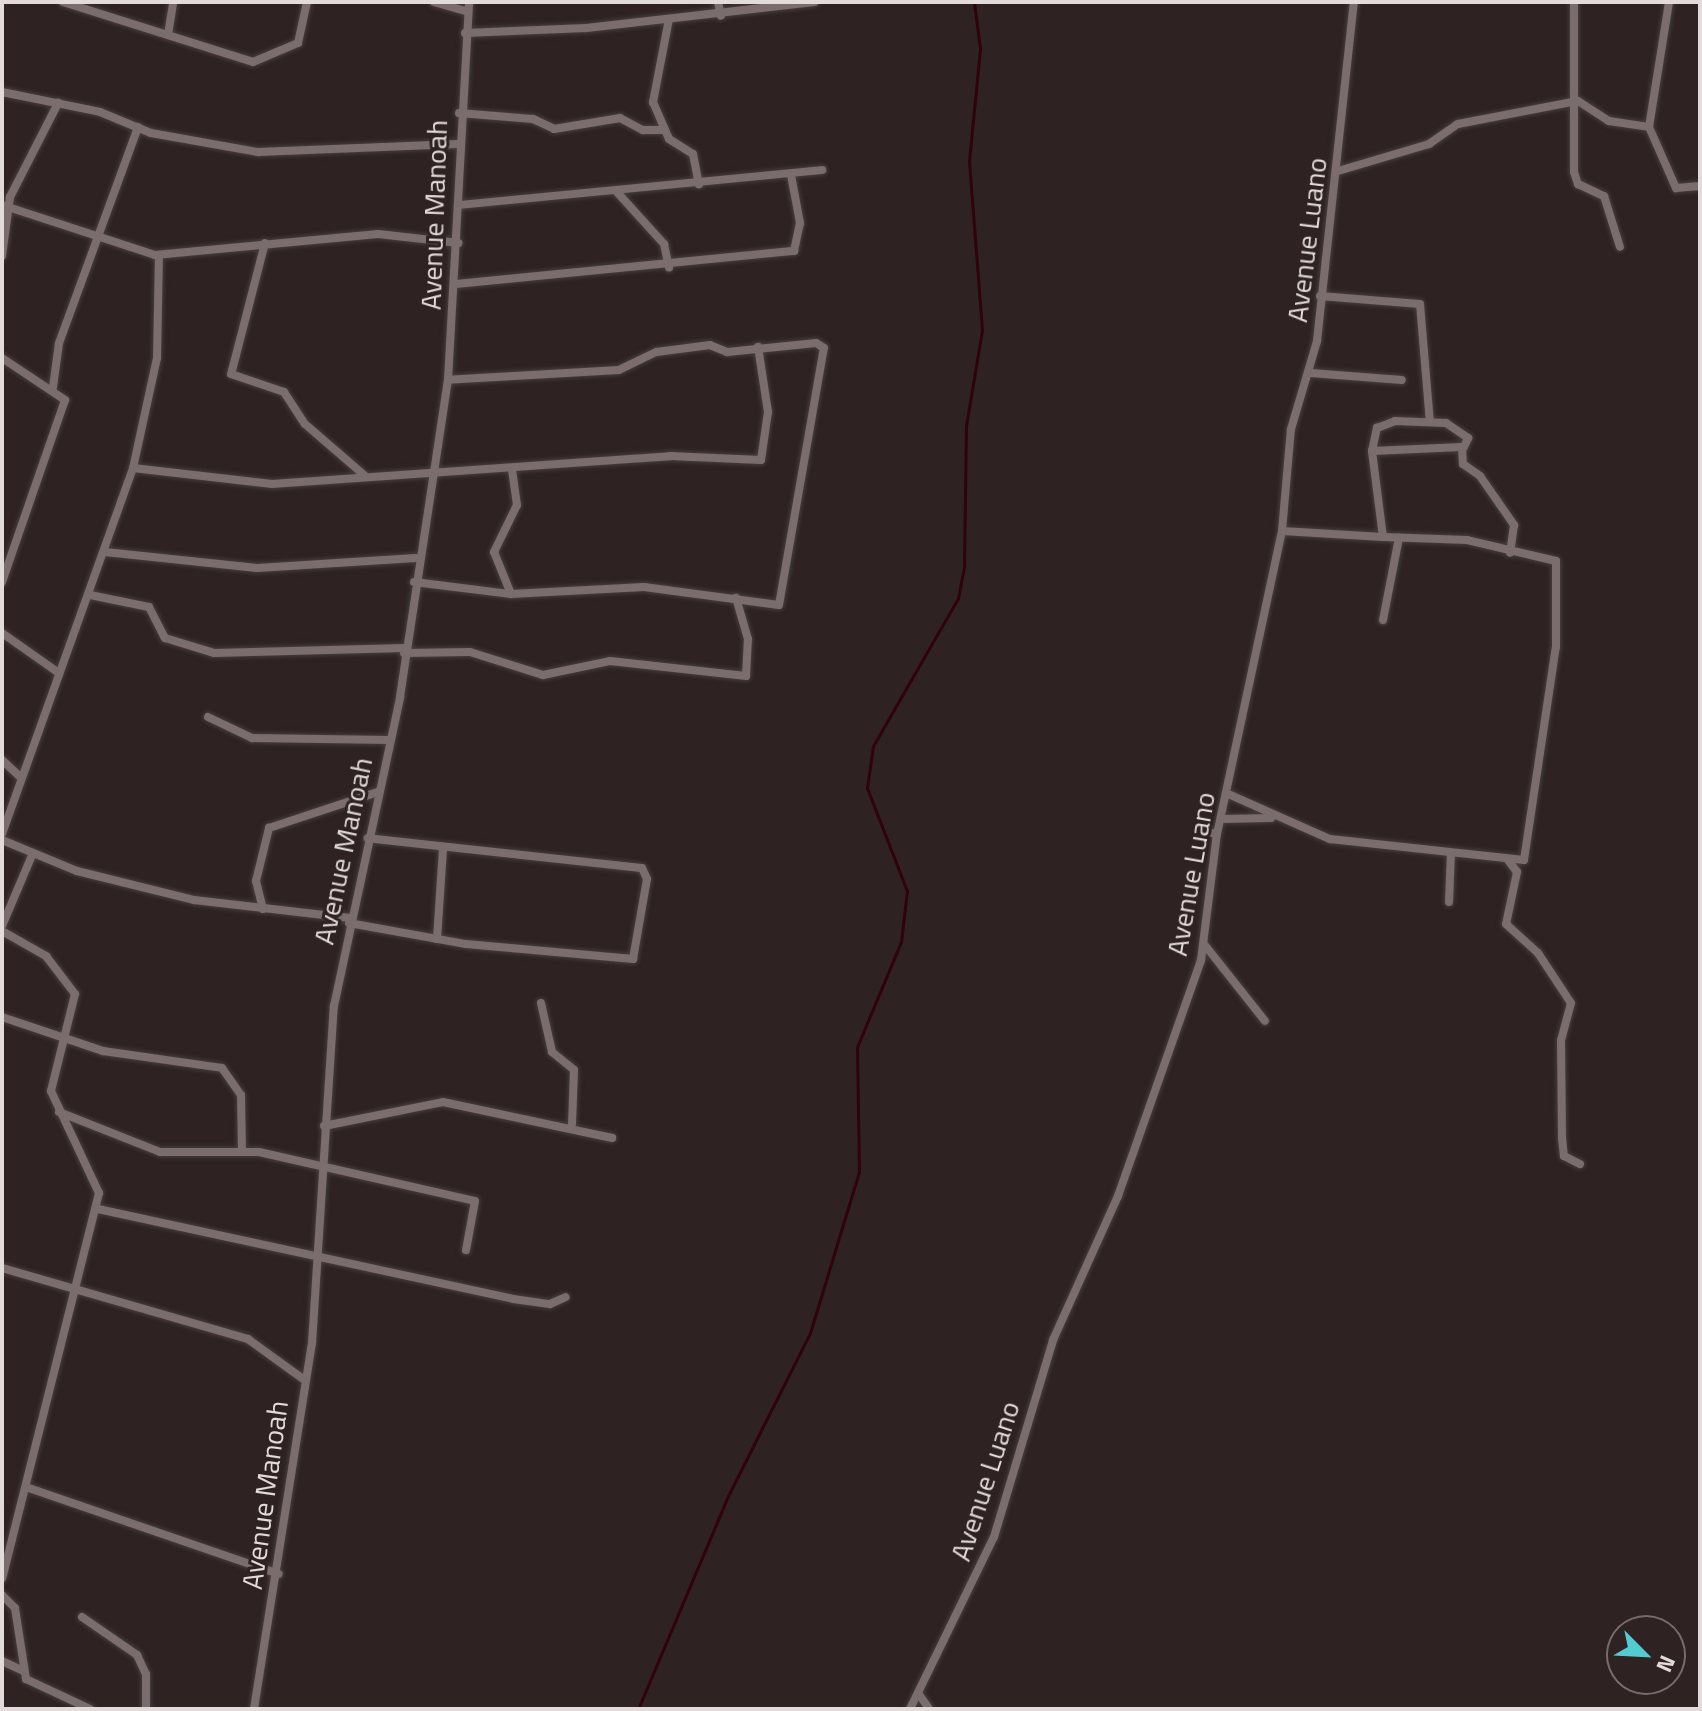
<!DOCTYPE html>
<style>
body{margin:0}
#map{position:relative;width:1702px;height:1711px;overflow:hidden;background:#2e2223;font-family:"Titillium Web",sans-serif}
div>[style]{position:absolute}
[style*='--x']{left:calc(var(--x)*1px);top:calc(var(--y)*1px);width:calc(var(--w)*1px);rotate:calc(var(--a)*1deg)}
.stream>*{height:3px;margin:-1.5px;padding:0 1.5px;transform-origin:1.5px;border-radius:1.5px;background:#2f0309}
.roads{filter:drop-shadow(0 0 2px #473e3e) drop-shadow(0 0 2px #473e3e)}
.minor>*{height:8px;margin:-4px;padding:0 4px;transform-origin:4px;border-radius:4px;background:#7b6d6d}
span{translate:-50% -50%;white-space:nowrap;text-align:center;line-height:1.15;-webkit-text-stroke:6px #2e2223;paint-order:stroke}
.street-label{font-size:28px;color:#e3dbdb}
.frame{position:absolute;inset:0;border:4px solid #e3dbdb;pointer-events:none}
.north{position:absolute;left:1606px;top:1615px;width:80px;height:80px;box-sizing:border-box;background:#2e2223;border:2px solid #766c6d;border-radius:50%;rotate:114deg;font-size:22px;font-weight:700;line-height:32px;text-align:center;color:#e3dbdb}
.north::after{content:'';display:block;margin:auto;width:28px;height:36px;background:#52ccd0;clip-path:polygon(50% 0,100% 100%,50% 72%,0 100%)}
</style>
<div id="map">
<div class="stream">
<div style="--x:638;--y:1709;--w:231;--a:-67.1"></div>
<div style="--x:728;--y:1496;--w:182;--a:-63.3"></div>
<div style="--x:810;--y:1333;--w:168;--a:-73.1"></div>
<div style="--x:859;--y:1172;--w:125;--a:-90.9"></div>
<div style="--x:857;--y:1047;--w:114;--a:-67.3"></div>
<div style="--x:901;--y:942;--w:51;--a:-83.3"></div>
<div style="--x:907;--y:891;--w:110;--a:-111.2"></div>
<div style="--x:867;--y:788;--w:42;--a:-81.9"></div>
<div style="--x:873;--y:746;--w:171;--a:-60.1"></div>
<div style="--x:958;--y:598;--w:33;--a:-79"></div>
<div style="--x:964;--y:566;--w:140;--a:-89.2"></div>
<div style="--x:966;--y:426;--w:97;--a:-80.5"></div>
<div style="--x:982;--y:330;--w:169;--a:-94.4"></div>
<div style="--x:969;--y:161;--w:113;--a:-84.4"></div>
<div style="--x:980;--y:49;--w:47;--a:-97.3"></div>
</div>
<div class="roads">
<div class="minor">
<div style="--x:63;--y:2;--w:199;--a:17.5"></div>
<div style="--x:253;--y:62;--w:49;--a:-22.9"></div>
<div style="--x:298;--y:43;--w:42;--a:-77.6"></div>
<div style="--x:434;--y:2;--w:35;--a:16"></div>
<div style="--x:718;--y:2;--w:14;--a:78"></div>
<div style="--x:1574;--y:2;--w:170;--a:90"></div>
<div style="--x:1574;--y:172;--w:13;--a:72"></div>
<div style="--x:1578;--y:184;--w:29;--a:25"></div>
<div style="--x:1604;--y:196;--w:53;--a:72.6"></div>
<div style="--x:669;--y:19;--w:85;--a:100.9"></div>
<div style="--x:653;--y:102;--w:40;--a:66.6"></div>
<div style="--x:669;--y:139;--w:28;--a:32"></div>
<div style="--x:693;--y:154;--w:31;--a:79"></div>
<div style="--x:465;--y:33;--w:121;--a:-2.4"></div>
<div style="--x:586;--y:28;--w:230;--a:-6.5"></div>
<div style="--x:168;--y:35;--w:33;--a:-81"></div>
<div style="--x:2;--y:92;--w:100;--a:11.5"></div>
<div style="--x:100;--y:112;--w:55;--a:22.4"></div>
<div style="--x:151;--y:133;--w:109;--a:10.1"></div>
<div style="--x:258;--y:152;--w:200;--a:-2.3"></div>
<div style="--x:459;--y:113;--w:74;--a:4.6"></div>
<div style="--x:533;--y:119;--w:23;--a:25"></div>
<div style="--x:554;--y:129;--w:67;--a:-9.5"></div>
<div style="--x:620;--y:118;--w:26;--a:28"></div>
<div style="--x:643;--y:130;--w:22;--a:0"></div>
<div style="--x:1649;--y:127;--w:127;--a:-80.9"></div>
<div style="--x:1338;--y:171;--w:95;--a:-16.5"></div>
<div style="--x:1429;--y:144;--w:35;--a:-35"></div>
<div style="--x:1458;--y:124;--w:122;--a:-10.9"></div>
<div style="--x:1578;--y:101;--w:37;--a:33"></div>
<div style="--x:1609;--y:121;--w:40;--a:8.5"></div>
<div style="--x:1649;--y:127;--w:67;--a:66.1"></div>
<div style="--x:1676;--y:188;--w:24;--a:-5"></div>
<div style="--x:616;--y:191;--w:72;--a:47.8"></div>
<div style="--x:664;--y:244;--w:24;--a:78"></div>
<div style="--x:2;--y:205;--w:161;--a:18.1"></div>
<div style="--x:155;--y:255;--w:224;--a:-5.4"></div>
<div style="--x:378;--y:234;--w:81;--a:6.4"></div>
<div style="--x:459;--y:205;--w:365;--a:-5.5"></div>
<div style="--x:265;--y:243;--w:135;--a:104.5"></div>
<div style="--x:231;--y:374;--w:56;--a:18.8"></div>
<div style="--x:284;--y:392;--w:38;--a:57"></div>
<div style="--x:305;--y:424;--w:78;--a:40.8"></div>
<div style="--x:2;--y:256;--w:60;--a:-82.3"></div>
<div style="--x:10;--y:197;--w:106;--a:-62.9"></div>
<div style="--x:456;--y:284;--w:340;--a:-5.6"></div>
<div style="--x:794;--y:251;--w:29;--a:-78"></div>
<div style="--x:800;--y:223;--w:49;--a:-100.6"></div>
<div style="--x:1320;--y:296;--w:100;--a:4.6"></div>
<div style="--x:1420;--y:304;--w:118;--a:85.2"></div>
<div style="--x:2;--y:358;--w:76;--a:33.7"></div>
<div style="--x:65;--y:400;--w:193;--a:109.1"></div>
<div style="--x:1311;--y:373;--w:91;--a:4.4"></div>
<div style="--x:53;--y:387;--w:44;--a:-82.2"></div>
<div style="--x:59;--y:343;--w:230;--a:-69.9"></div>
<div style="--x:1372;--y:451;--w:24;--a:-78"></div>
<div style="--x:1377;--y:428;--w:19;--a:-21"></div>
<div style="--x:1395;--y:421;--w:51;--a:2.2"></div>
<div style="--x:1446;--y:423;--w:27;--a:34"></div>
<div style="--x:1468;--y:438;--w:10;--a:114"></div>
<div style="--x:133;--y:468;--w:140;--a:6.6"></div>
<div style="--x:272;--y:484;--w:399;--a:-4"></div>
<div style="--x:670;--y:456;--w:91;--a:2.5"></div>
<div style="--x:761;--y:460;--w:49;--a:-81.7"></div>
<div style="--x:768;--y:412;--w:66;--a:-98.7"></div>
<div style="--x:1282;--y:531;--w:101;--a:3.4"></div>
<div style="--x:1383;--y:537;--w:87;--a:-97.3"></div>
<div style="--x:1372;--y:451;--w:90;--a:-2.5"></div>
<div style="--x:1462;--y:447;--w:17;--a:87"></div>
<div style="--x:1463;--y:464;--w:21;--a:35"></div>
<div style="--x:1480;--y:476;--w:60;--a:55.2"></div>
<div style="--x:1514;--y:525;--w:28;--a:98"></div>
<div style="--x:105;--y:552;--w:153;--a:6"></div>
<div style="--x:257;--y:568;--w:159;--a:-3.6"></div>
<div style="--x:414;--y:582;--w:98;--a:7.1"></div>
<div style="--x:511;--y:594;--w:133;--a:-3"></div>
<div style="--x:644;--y:587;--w:136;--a:7.6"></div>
<div style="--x:779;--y:605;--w:261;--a:-80.1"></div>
<div style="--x:824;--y:348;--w:9;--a:-148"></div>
<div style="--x:816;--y:343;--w:89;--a:174.2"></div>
<div style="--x:727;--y:352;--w:18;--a:-158"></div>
<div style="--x:710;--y:345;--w:54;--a:172.6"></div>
<div style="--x:656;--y:352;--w:41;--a:154.1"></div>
<div style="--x:619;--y:370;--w:171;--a:176.7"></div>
<div style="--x:511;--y:594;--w:45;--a:-112"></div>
<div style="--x:494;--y:552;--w:52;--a:-63.9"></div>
<div style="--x:517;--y:505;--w:36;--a:-98"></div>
<div style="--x:90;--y:595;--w:60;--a:11.5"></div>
<div style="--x:149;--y:607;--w:35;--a:63"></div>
<div style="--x:165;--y:638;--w:51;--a:17"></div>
<div style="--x:214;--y:653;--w:191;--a:-1.5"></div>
<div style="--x:1383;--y:620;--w:84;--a:-79"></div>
<div style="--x:2;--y:633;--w:70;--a:35.1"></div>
<div style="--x:404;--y:653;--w:66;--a:-0.9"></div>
<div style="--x:470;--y:652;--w:77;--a:17.5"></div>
<div style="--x:543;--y:675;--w:68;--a:-11.8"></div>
<div style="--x:610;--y:661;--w:137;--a:6.3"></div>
<div style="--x:746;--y:676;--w:37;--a:-87"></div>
<div style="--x:748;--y:639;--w:43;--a:-106.3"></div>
<div style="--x:208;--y:717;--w:49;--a:25.5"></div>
<div style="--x:252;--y:738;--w:138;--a:0.8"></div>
<div style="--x:2;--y:760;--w:25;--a:43"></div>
<div style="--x:1226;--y:793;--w:114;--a:23.9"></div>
<div style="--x:1330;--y:839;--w:195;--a:6.2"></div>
<div style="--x:1524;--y:860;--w:215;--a:-81.5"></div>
<div style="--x:1556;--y:647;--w:86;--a:-90"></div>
<div style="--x:1556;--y:561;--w:91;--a:-166.7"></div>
<div style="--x:1467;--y:540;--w:84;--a:-178"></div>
<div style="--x:1222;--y:819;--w:49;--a:-1.2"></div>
<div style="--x:1199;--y:830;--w:18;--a:13"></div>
<div style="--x:2;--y:834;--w:389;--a:-70.3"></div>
<div style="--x:133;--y:468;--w:113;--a:-77.7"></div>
<div style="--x:157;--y:358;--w:103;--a:-88.9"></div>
<div style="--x:2;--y:840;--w:81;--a:22.5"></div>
<div style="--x:77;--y:871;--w:121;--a:13.9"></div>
<div style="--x:194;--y:900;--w:157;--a:6.6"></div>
<div style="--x:1508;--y:860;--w:15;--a:53"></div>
<div style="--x:1517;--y:872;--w:53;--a:101.9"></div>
<div style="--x:1506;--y:924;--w:43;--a:42.2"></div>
<div style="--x:1538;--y:953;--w:60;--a:56.6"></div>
<div style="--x:1571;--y:1003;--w:38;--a:105"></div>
<div style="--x:1561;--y:1040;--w:98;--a:89.4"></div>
<div style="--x:1562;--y:1138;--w:18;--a:84"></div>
<div style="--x:1564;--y:1156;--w:18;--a:27"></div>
<div style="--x:1449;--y:902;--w:49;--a:-87.7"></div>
<div style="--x:263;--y:909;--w:29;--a:-104"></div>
<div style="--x:256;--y:881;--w:55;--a:-76.2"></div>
<div style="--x:269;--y:828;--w:115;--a:-18.3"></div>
<div style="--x:349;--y:923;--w:119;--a:10.2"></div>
<div style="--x:466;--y:944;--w:168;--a:5.1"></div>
<div style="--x:633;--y:959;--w:81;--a:-80.1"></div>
<div style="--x:647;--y:879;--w:12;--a:-114"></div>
<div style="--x:642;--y:868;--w:276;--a:-173.8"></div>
<div style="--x:2;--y:926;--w:79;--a:-67"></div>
<div style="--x:2;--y:931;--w:51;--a:29.6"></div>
<div style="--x:46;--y:956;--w:48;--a:52.7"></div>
<div style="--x:75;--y:994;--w:100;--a:103.9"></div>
<div style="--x:51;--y:1091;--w:113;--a:64.8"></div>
<div style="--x:99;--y:1193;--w:397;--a:104.1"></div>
<div style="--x:437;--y:939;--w:90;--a:-86.2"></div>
<div style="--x:1204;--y:944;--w:98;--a:51.6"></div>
<div style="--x:541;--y:1003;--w:50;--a:77.3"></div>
<div style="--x:552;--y:1052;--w:28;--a:39"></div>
<div style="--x:574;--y:1070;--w:54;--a:92.1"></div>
<div style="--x:2;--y:1017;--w:107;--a:18.6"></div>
<div style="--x:103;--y:1051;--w:120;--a:8.1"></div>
<div style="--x:222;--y:1068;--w:33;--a:55"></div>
<div style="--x:241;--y:1095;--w:55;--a:89"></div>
<div style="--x:59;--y:1112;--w:109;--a:21.6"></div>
<div style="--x:160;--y:1152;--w:99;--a:0"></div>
<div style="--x:259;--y:1152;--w:221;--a:12.8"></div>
<div style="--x:475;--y:1201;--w:50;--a:100.4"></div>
<div style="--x:324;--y:1126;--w:121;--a:-11.4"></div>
<div style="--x:443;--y:1102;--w:173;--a:12"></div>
<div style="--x:98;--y:1209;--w:425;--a:12.2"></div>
<div style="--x:513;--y:1299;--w:37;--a:8"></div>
<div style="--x:550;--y:1304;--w:17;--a:-24"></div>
<div style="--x:2;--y:1268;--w:256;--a:16.1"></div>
<div style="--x:248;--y:1339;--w:68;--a:36"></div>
<div style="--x:29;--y:1488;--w:264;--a:19"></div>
<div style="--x:2;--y:1595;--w:18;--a:45"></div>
<div style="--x:15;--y:1608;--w:72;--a:81.2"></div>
<div style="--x:26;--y:1679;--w:71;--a:25.1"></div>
<div style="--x:82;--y:1617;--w:67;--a:34.6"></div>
<div style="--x:137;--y:1655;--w:21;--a:65"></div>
<div style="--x:146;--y:1674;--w:35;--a:90"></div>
<div style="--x:2;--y:1661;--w:21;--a:25"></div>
<div style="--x:918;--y:1693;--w:19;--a:55"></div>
<div style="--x:254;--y:1709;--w:371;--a:-81"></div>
<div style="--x:312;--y:1343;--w:338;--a:-86.3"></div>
<div style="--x:334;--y:1006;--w:316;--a:-77.9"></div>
<div style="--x:400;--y:697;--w:321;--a:-81.4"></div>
<div style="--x:448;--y:380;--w:379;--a:-86.8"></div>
<div style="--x:910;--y:1709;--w:191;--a:-64"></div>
<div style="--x:994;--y:1537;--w:206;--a:-73.3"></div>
<div style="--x:1053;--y:1340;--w:158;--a:-65.7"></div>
<div style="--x:1118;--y:1196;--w:250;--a:-70.6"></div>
<div style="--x:1201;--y:960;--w:127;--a:-82.8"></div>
<div style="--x:1217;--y:834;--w:310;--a:-77.9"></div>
<div style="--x:1282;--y:531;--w:102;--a:-85"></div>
<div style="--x:1291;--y:429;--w:92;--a:-73.5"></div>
<div style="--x:1317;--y:341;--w:341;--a:-83.8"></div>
</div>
</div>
<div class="street-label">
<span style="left:434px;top:215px;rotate:-88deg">Avenue Manoah</span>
<span style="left:1307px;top:240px;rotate:-83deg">Avenue Luano</span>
<span style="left:343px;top:851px;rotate:-78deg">Avenue Manoah</span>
<span style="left:1191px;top:874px;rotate:-80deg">Avenue Luano</span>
<span style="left:985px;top:1481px;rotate:-72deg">Avenue Luano</span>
<span style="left:265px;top:1495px;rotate:-82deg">Avenue Manoah</span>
</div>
<div class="frame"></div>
<div class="north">N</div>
</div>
